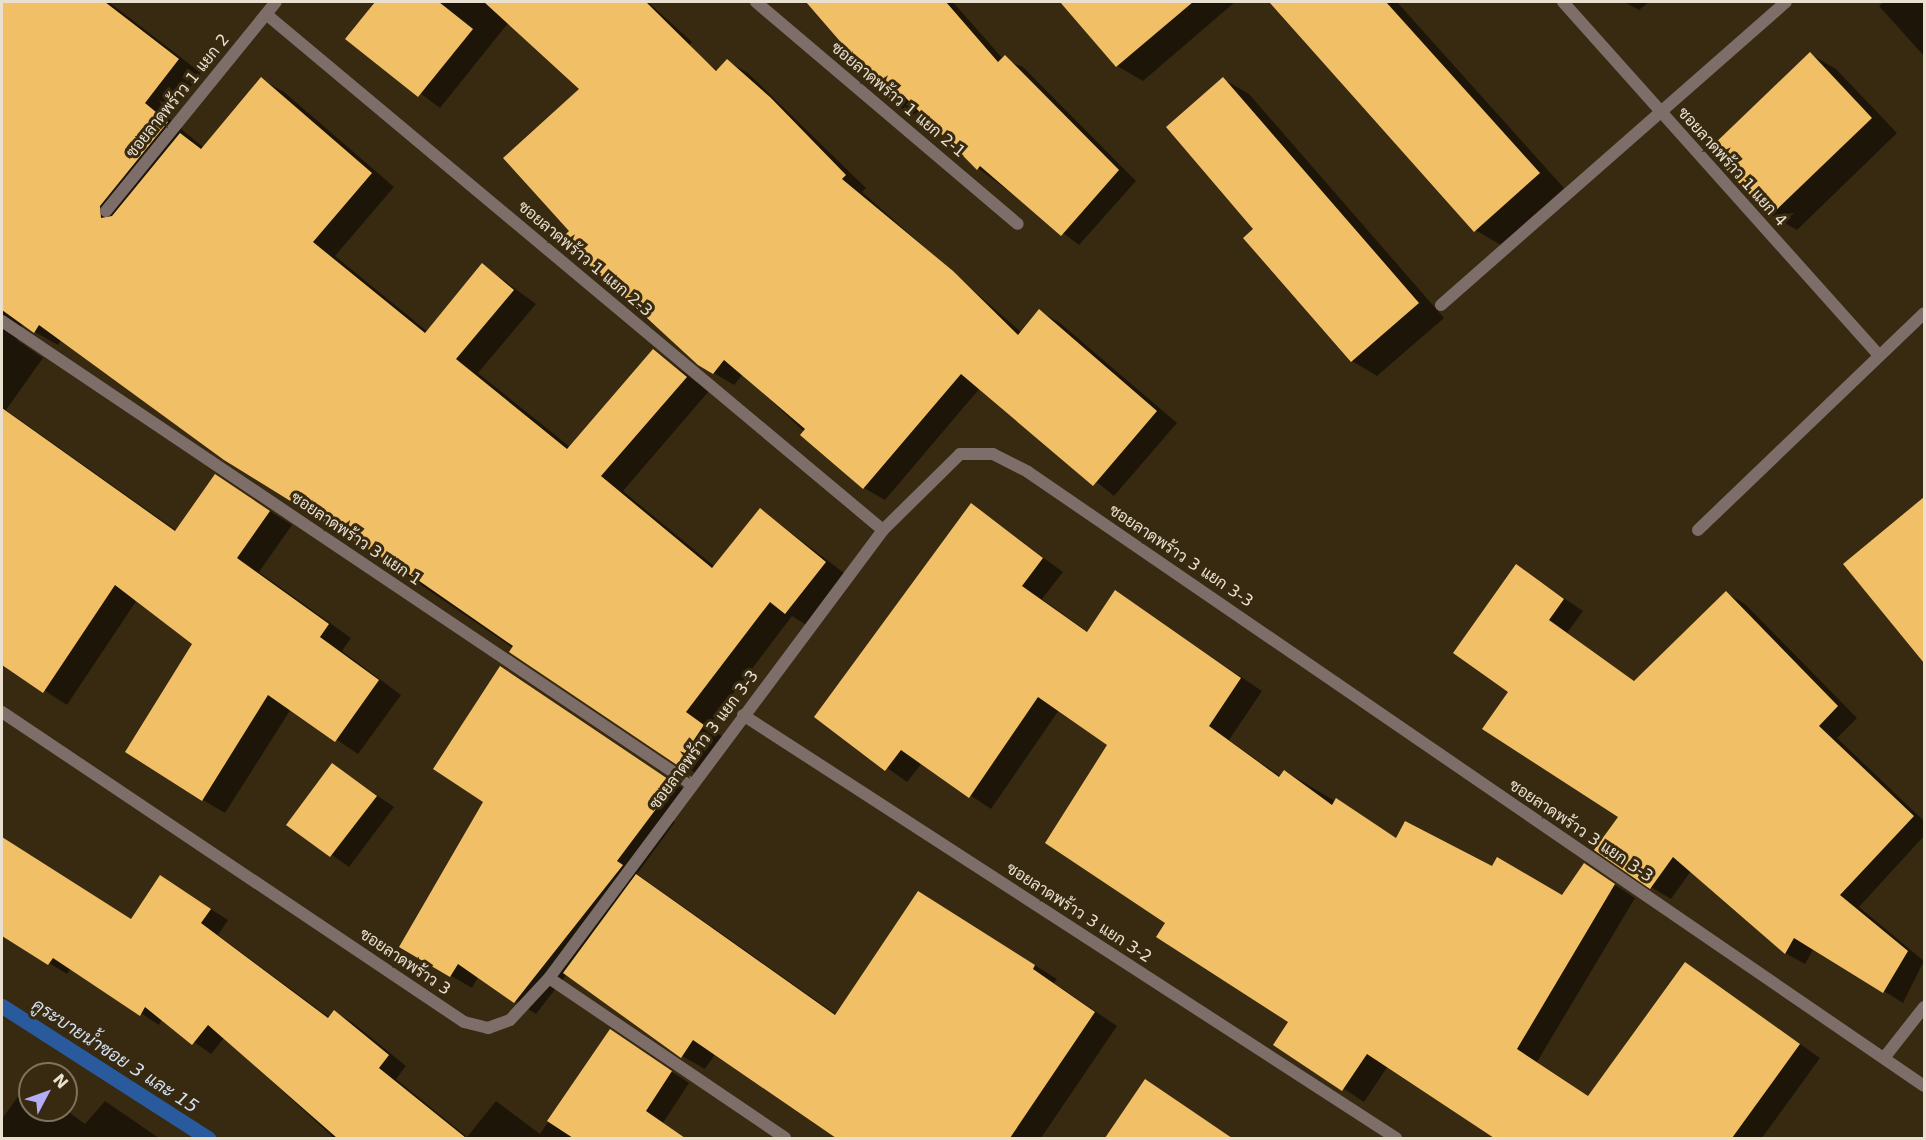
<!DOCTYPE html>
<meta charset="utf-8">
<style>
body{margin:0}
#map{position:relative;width:1926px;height:1140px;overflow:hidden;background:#382a10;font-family:"DejaVu Sans",Sarabun,sans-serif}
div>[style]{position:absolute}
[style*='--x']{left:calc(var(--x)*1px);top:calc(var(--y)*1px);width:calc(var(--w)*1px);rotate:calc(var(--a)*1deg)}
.shadow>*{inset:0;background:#0007}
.stream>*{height:15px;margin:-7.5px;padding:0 7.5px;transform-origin:7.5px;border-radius:7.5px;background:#285a9d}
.building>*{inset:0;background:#f1c066}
.minor>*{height:12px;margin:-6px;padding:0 6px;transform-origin:6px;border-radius:6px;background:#7e6e6a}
span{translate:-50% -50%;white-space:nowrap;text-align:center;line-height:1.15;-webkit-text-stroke:6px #382a10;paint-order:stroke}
.street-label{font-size:16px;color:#e9e0d0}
.water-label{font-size:18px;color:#d1def2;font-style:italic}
.frame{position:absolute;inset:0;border:3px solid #e9e0d0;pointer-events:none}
.north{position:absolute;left:18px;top:1062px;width:60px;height:60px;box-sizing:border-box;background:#382a10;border:2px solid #7f735d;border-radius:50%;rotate:49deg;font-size:16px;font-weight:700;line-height:24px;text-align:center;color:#e9e0d0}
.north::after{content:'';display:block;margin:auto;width:21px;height:27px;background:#b5acf8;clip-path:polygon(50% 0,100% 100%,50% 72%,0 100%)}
</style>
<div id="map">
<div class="shadow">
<div style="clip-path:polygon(2px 2px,109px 2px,201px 73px,167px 117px,204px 148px,261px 79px,284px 92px,394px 187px,335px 256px,428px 332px,483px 265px,536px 304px,478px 373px,570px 447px,654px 351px,709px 391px,623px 491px,715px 567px,761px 510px,848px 576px,808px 626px,792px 616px,708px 727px,726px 739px,701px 777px,62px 339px,58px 345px,22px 325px,17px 340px,43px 358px,6px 410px,177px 531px,215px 476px,292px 525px,259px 572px,351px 638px,342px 651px,401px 695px,358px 754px,291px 709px,225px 813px,203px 800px,195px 643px,137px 600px,67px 705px,2px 663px)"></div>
<div style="clip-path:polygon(375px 2px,648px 2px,692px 42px,637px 109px,709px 65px,719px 71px,727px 61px,748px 73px,866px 188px,862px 192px,1022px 333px,1040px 311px,1060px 323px,1177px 423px,1114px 496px,980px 388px,885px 500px,864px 488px,743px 374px,734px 385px,714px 373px,633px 308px,563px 239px,571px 231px,581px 89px,509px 22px,440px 108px,347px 39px)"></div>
<div style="clip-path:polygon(807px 2px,953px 2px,1003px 59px,1023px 67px,1136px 181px,1079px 245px,978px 168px,920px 110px,914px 115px,896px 105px)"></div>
<div style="clip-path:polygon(1062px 2px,1235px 2px,1143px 81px,1117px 66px)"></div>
<div style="clip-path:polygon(1305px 2px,1397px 2px,1564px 188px,1501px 245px,1475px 230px,1286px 18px)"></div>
<div style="clip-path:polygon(1624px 2px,1649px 2px,1639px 10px)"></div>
<div style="clip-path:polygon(1884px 2px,1924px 2px,1924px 56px,1879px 6px)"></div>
<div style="clip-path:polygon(1810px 54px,1836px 69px,1897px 133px,1797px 230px,1771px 215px)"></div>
<div style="clip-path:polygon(1223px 79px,1249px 94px,1444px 318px,1377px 376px,1352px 361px,1255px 229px)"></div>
<div style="clip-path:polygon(1924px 499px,1924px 661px,1845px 564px)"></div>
<div style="clip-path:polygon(972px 505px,1063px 572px,1042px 599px,1088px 632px,1115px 592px,1262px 691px,1229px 740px,1281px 777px,1285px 771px,1398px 839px,1492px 868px,1562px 897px,1585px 865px,1635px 898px,1537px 1062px,1589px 1097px,1685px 963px,1820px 1058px,1762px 1138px,1496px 1138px,1388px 1066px,1364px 1102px,1275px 1044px,1291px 1022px,1167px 922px,1111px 747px,1059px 710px,991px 809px,922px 763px,907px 782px,816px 717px)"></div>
<div style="clip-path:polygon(1516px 566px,1583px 611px,1567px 633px,1636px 682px,1726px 593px,1745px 604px,1857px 718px,1837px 738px,1924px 821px,1924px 836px,1859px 907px,1924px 961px,1903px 1003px,1814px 948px,1805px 964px,1785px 953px,1691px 871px,1671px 899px,1651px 887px,1620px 816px,1510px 692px)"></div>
<div style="clip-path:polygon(501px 668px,688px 792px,670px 818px,675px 822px,637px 874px,837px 1015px,941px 906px,1057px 979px,1054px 983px,1117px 1026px,1041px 1138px,838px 1138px,716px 1053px,705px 1069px,682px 1056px,567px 974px,536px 1014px,478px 977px,472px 988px,401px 946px,485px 801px)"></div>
<div style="clip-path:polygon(332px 765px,394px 807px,349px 867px,288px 824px)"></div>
<div style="clip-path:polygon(2px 838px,132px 920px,178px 888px,228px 920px,218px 935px,330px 1018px,335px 1012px,353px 1023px,406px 1066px,396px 1079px,467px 1137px,496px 1101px,540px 1134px,610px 1031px,689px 1083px,663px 1123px,685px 1138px,334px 1138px,224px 1038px,211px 1054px,162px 1019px,159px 1025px,71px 968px,67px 974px,2px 934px)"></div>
<div style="clip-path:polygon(1145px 1081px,1230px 1136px,1229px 1138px,1106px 1138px)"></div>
<div style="clip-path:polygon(26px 1085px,30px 1110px,66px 1110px,85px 1124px,105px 1101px,159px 1138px,2px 1138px,2px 1119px)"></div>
</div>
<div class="stream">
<div style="--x:2;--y:1006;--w:245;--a:32.7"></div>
</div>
<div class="building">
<div style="clip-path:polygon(2px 2px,105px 2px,179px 59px,145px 103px,168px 122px,100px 206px,101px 218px,112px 216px,180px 133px,201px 149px,261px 77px,372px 173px,313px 242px,425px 333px,482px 263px,514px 290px,456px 359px,567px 449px,653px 349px,687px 377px,601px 476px,712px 568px,760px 508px,826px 562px,785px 614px,770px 602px,686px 712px,704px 725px,677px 765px,509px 652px,513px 646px,415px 578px,224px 460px,39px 325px,34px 333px,2px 310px)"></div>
<div style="clip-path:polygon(375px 2px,439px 2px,473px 29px,418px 97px,345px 39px)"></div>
<div style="clip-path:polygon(484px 2px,646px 2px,716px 71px,727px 59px,771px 98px,846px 175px,842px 179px,953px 271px,1018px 335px,1039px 309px,1157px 411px,1093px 486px,961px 374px,863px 489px,800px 435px,805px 429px,724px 360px,713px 374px,698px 365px,561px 239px,569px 231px,503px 158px,579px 89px)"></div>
<div style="clip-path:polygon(806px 2px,946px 2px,998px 62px,1005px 55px,1119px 170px,1061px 236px,980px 166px,977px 170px,905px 97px,896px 106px)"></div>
<div style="clip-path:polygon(1060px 2px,1193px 2px,1116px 67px)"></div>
<div style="clip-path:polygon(1269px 2px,1386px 2px,1540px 173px,1474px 232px)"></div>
<div style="clip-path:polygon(1810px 52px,1872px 118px,1770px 216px,1708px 150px)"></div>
<div style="clip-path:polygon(1223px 77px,1419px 303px,1351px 362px,1243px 238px,1253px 229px,1166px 127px)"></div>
<div style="clip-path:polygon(2px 408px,175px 531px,215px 474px,270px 511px,237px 558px,329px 624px,320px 637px,379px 680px,335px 742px,268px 695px,202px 801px,125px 752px,192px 644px,115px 585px,43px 693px,2px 665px)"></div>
<div style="clip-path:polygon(1924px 497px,1924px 663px,1843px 564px)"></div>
<div style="clip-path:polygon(971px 503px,1043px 558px,1022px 586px,1087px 632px,1115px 590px,1241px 678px,1209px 726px,1279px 777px,1284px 770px,1332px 805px,1336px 798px,1396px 838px,1405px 821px,1492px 866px,1497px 857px,1562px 895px,1584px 863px,1615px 884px,1517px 1049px,1588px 1096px,1685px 962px,1800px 1044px,1732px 1138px,1494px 1138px,1367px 1054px,1342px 1091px,1273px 1045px,1288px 1022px,1156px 937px,1165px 923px,1045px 843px,1107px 745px,1038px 697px,969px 798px,901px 750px,885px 771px,814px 717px)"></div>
<div style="clip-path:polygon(1516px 564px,1564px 599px,1549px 620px,1634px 681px,1726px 591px,1838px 706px,1819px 726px,1914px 816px,1840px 895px,1908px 951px,1883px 993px,1794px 938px,1785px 954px,1673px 857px,1650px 889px,1594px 850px,1618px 817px,1482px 729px,1508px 692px,1453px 653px)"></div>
<div style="clip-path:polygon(500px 666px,668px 779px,650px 805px,656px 809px,617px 861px,623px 865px,514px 1003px,458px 964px,450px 977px,399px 947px,483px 802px,433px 769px)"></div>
<div style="clip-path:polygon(332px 763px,377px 796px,330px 857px,286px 825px)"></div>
<div style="clip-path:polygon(2px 837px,131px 919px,160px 875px,211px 909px,201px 923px,328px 1018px,334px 1010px,389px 1055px,379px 1068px,466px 1138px,337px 1138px,208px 1025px,192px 1045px,145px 1007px,140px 1016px,53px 958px,48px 965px,2px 936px)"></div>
<div style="clip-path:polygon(636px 874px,835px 1015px,918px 891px,1035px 965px,1033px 969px,1095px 1012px,1010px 1138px,836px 1138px,693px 1040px,681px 1058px,563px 973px)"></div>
<div style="clip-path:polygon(610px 1029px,672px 1071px,646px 1111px,685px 1138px,573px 1138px,547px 1121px)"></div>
<div style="clip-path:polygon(1145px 1079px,1232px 1138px,1105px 1138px)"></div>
</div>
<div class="minor">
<div style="--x:756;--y:2;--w:343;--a:40.3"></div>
<div style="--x:1563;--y:2;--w:471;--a:48.2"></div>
<div style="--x:266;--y:14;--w:804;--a:39.91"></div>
<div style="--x:106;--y:211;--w:269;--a:-50.9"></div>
<div style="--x:1441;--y:305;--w:459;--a:-41.3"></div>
<div style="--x:2;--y:321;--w:830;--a:33.9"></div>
<div style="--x:1698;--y:530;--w:313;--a:-43.8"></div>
<div style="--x:2;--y:712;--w:556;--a:33.86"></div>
<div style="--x:464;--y:1022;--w:25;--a:14"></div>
<div style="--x:488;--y:1028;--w:23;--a:-20"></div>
<div style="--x:510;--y:1020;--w:57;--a:-47.1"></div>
<div style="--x:549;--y:978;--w:285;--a:34.1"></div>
<div style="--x:743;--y:715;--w:778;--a:32.93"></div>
<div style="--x:549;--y:978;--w:559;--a:-53.29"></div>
<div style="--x:883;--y:530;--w:108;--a:-44.6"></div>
<div style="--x:960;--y:454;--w:33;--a:0"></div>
<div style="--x:993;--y:454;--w:39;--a:27"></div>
<div style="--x:1028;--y:472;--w:1086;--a:34.42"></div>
<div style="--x:1884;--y:1058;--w:65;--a:-51.9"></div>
</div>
<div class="street-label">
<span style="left:178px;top:96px;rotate:-51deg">ซอยลาดพร้าว 1 แยก 2</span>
<span style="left:898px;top:100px;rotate:40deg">ซอยลาดพร้าว 1 แยก 2-1</span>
<span style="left:1732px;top:167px;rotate:48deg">ซอยลาดพร้าว 1 แยก 4</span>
<span style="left:585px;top:259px;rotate:40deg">ซอยลาดพร้าว 1 แยก 2-3</span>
<span style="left:356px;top:539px;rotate:34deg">ซอยลาดพร้าว 3 แยก 1</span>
<span style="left:1181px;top:556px;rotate:34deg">ซอยลาดพร้าว 3 แยก 3-3</span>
<span style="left:704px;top:740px;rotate:-53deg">ซอยลาดพร้าว 3 แยก 3-3</span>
<span style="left:1581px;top:831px;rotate:34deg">ซอยลาดพร้าว 3 แยก 3-3</span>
<span style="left:1079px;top:913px;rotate:33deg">ซอยลาดพร้าว 3 แยก 3-2</span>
<span style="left:405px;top:962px;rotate:34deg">ซอยลาดพร้าว 3</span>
</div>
<div class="water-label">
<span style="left:115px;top:1056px;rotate:33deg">คูระบายน้ำซอย 3 และ 15</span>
</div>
<div class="frame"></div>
<div class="north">N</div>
</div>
